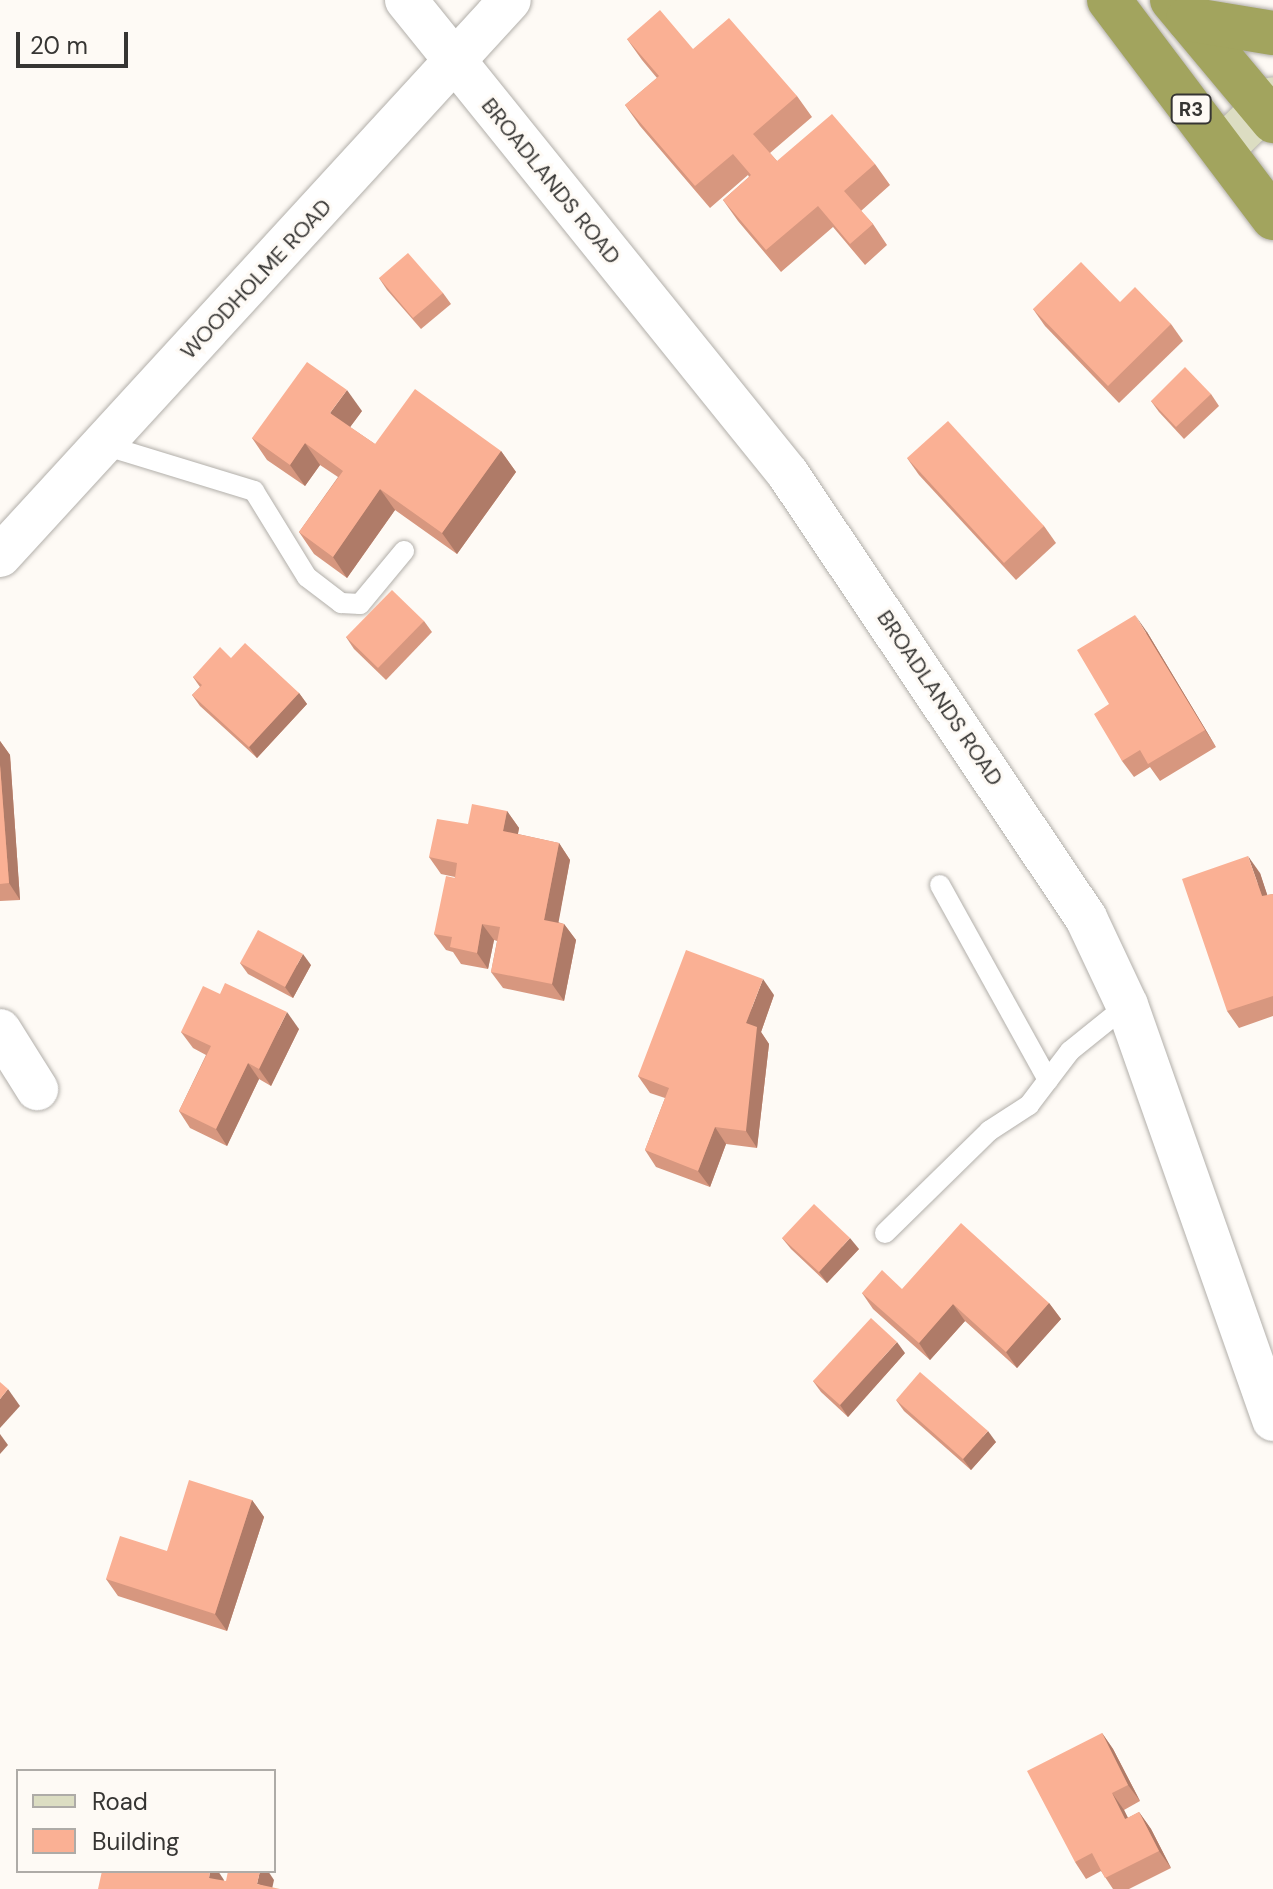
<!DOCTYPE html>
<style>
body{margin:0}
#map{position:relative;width:1273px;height:1889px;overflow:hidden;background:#fefaf5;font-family:"DM Sans",sans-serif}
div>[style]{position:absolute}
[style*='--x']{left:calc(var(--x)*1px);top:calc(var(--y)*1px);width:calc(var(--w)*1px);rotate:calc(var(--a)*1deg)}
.roads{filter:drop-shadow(0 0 2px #b2afaa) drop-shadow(0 0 2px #b2afaa)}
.service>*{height:20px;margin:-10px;padding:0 10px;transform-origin:10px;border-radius:10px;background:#fff}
.minor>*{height:42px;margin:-21px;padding:0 21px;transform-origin:21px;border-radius:21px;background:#fff}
.secondary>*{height:44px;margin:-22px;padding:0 22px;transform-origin:22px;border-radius:22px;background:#dcddc2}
.trunk>*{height:44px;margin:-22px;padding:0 22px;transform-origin:22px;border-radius:22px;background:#a2a45e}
.wall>*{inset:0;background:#d7977f}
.shaded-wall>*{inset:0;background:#af7b68}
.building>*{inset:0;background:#fab094}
span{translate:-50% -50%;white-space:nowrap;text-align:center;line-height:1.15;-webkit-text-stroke:6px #fefaf5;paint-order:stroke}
.shield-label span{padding:2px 6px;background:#fefaf5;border:2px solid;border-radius:6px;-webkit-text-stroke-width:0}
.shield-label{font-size:20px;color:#363533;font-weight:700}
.street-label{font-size:22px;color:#363533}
.legend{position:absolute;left:16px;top:1769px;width:260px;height:104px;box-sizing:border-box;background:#fefaf5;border:2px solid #aeaba7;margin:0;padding:10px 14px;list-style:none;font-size:24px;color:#363533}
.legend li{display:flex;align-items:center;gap:16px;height:40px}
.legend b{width:40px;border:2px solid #aeaba7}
.scale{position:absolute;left:16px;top:32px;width:112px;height:36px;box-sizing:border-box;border:4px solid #363533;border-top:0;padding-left:10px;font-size:24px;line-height:28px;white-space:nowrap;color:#363533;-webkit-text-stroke:6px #fefaf5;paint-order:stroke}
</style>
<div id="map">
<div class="roads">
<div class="service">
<div style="--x:104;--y:445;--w:157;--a:17"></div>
<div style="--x:254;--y:491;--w:101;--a:58.4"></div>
<div style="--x:307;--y:577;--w:43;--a:37.4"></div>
<div style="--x:341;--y:603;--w:19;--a:3"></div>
<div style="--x:360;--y:604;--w:69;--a:-50.3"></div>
<div style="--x:940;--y:885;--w:223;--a:61"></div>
<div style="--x:885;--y:1233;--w:146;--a:-44.4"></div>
<div style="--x:989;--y:1131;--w:48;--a:-33"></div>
<div style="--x:1029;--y:1105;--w:68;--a:-52.8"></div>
<div style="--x:1070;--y:1051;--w:73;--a:-38.9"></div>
</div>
<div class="minor">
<div style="--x:406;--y:0;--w:609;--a:51.13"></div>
<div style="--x:788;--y:474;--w:535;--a:56.13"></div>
<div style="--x:1086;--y:918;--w:96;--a:64.8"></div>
<div style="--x:1127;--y:1005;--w:440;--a:70.6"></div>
<div style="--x:0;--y:556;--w:754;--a:-47.47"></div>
<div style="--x:0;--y:1030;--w:70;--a:57.9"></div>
</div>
<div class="secondary">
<div style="--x:1222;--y:149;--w:71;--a:-44.4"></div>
</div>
<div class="trunk">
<div style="--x:1109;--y:0;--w:273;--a:53"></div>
<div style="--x:1172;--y:0;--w:158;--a:50.1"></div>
<div style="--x:1188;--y:19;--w:86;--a:9.4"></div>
</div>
</div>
<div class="wall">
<div style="clip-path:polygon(627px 39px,693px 49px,797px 96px,812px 117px,770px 153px,777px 161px,875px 164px,890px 185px,861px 211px,873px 224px,887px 245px,865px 265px,833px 227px,781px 272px,738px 221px,723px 200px,749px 177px,748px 175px,710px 208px,640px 126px,625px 105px,657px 78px,642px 60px)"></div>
<div style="clip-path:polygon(379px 278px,443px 293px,451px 304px,421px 329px,387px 290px)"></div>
<div style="clip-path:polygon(1120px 302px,1171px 324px,1183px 341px,1119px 403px,1045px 326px,1033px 309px)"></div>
<div style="clip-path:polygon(1211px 394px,1219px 406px,1184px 439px,1159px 412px,1151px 401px)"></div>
<div style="clip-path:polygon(362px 411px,350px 427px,375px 444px,501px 451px,516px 472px,457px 554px,395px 510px,347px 578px,314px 554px,299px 532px,338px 477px,320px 465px,305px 486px,267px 460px,252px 438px)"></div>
<div style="clip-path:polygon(907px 458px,1044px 526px,1056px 543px,1016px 580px,919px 475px)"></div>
<div style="clip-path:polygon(424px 621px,432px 632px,386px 680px,354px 649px,346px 637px)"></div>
<div style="clip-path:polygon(1147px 632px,1216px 747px,1160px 781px,1150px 767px,1134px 777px,1122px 761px,1109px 704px)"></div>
<div style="clip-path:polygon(231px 658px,299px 693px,307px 704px,257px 758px,200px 706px,192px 695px,200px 687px,193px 677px)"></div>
<div style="clip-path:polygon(0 741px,10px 755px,20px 900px,0 901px)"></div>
<div style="clip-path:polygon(507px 811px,519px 828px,518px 834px,559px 843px,570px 860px,558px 922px,564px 924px,576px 940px,564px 1001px,503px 988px,491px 972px,497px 941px,494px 940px,488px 969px,461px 964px,453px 952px,446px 950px,434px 934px,455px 877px,441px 874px,429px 857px,468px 824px)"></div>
<div style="clip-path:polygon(1260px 873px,1267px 895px,1273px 894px,1273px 1016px,1239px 1028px,1227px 1011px)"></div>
<div style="clip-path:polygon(240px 963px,311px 965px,293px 998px,248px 974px)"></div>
<div style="clip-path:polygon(774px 995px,761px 1032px,769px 1044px,757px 1148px,726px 1144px,710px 1187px,656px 1167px,645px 1150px,665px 1098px,650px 1093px,638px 1076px)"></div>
<div style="clip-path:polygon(299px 1029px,271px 1086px,259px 1079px,227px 1146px,190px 1128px,179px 1111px,206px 1055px,193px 1048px,181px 1032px)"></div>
<div style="clip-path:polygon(782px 1238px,859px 1249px,827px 1283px,791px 1249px)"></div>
<div style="clip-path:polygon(902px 1289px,1049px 1303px,1061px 1319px,1017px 1368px,965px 1321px,930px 1360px,873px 1309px,862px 1293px)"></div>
<div style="clip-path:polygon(905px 1353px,848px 1417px,821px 1392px,813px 1381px)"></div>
<div style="clip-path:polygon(896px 1400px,996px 1442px,971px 1470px,904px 1411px)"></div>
<div style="clip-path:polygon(252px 1500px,264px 1517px,227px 1631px,118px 1596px,106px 1579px,167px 1551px)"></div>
<div style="clip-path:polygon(1102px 1733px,1113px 1749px,1140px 1801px,1124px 1810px,1128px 1818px,1139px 1812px,1151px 1829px,1171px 1868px,1129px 1889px,1113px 1889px,1101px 1871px,1086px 1879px,1075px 1862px)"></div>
</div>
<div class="shaded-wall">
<div style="clip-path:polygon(347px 390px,362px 411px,345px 434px,330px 413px)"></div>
<div style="clip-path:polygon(305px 443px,320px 465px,305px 486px,290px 465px)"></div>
<div style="clip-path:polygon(501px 451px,516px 472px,457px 554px,442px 533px)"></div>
<div style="clip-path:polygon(380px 489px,395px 510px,347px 578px,333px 557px)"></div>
<div style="clip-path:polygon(1135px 615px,1147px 632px,1216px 747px,1205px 730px)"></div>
<div style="clip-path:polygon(299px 693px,307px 704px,257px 758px,249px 747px)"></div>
<div style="clip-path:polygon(0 741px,10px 755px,20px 900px,9px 883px,0 765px)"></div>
<div style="clip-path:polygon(507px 811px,519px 828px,515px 848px,503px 831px)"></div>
<div style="clip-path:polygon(559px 843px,570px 860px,556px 936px,544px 920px)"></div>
<div style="clip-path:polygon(1248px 856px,1260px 873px,1273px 912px,1262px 896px)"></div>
<div style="clip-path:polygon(482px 924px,494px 940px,488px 969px,477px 953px)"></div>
<div style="clip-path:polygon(564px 924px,576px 940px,564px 1001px,552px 984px)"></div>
<div style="clip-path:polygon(303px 954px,311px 965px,293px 998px,285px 987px)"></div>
<div style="clip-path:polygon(763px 979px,774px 995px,761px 1032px,769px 1044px,757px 1148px,746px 1131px,746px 1023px)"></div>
<div style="clip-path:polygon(287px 1012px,299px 1029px,271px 1086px,259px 1069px)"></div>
<div style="clip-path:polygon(248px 1063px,259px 1079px,227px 1146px,216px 1129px)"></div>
<div style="clip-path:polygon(715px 1127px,726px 1144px,710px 1187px,698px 1171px)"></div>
<div style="clip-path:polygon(850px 1238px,859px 1249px,827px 1283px,819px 1272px)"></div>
<div style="clip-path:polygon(1049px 1303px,1061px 1319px,1017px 1368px,1006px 1352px)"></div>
<div style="clip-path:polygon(953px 1304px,965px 1321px,930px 1360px,919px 1343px)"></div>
<div style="clip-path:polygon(897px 1342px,905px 1353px,848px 1417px,840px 1405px)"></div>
<div style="clip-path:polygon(8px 1389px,20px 1406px,0 1428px,0 1399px)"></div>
<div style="clip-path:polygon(988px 1431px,996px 1442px,971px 1470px,963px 1459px)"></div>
<div style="clip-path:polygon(0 1434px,8px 1445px,0 1454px)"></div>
<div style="clip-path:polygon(252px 1500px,264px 1517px,227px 1631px,215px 1614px)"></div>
<div style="clip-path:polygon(1102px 1733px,1113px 1749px,1140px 1801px,1128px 1785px)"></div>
<div style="clip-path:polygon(1112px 1793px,1124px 1810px,1137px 1836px,1125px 1819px)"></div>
<div style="clip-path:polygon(1139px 1812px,1151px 1829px,1171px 1868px,1159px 1851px)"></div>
<div style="clip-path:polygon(210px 1871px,218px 1871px,224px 1880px,221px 1889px,209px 1878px)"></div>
<div style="clip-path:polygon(260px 1871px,268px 1871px,274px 1880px,272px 1889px,257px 1884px)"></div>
</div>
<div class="building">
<div style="clip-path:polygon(660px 10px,693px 49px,729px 18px,797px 96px,753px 134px,777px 161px,832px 114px,875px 164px,844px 191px,873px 224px,850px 244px,818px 206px,766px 250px,723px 200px,751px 175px,733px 154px,695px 186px,625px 105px,659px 76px,627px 39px)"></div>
<div style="clip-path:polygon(408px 253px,443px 293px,413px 318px,379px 278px)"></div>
<div style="clip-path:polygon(1081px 262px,1120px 302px,1135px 287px,1171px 324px,1108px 386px,1033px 309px)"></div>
<div style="clip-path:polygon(307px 362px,347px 390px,330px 413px,375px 444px,415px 389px,501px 451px,442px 533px,380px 489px,333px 557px,299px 532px,343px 471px,305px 443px,290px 465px,252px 438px)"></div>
<div style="clip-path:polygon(1185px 367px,1211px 394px,1176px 427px,1151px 401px)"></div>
<div style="clip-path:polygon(948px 421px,1044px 526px,1004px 563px,907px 458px)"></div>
<div style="clip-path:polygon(392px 590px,424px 621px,378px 668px,346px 637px)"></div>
<div style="clip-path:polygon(1135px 615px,1205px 730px,1148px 764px,1140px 750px,1122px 761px,1094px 714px,1109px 704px,1077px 650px)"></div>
<div style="clip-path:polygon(245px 643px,299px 693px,249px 747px,192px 695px,202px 685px,193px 677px,220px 647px,231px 658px)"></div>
<div style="clip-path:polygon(0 765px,9px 883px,0 884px)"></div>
<div style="clip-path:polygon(472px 804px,507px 811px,503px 831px,559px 843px,544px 920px,564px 924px,552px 984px,491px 972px,500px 927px,482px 924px,477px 953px,450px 947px,452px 937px,434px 934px,446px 876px,455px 878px,457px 863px,429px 857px,437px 819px,468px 824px)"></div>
<div style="clip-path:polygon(1248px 856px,1262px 896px,1273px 894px,1273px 996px,1227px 1011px,1182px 879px)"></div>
<div style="clip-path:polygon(258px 930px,303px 954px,285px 987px,240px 963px)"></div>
<div style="clip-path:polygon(686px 950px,763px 979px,746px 1023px,757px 1027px,746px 1131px,715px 1127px,698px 1171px,645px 1150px,669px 1088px,638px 1076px)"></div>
<div style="clip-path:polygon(225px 983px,287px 1012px,259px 1069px,248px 1063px,216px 1129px,179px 1111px,211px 1046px,181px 1032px,203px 986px,220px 994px)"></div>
<div style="clip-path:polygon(814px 1204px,850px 1238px,819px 1272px,782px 1238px)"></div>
<div style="clip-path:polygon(961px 1223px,1049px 1303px,1006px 1352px,953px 1304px,919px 1343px,862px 1293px,882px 1270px,902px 1289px)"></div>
<div style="clip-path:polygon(871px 1318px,897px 1342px,840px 1405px,813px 1381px)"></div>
<div style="clip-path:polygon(920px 1372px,988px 1431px,963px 1459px,896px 1400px)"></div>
<div style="clip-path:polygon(0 1382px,8px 1389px,0 1399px)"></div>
<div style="clip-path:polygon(189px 1480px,252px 1500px,215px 1614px,106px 1579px,120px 1536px,167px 1551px)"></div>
<div style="clip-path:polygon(1102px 1733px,1128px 1785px,1112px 1793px,1125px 1819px,1139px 1812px,1159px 1851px,1105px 1878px,1092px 1853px,1075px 1862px,1027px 1771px)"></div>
<div style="clip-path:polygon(102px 1871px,210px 1871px,209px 1878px,226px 1881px,228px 1871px,260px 1871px,257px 1884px,280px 1889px,98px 1889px)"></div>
</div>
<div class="shield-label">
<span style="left:1191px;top:109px">R3</span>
</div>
<div class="street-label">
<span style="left:551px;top:181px;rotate:51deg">BROADLANDS ROAD</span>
<span style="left:256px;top:279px;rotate:-47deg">WOODHOLME ROAD</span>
<span style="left:940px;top:698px;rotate:56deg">BROADLANDS ROAD</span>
</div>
<ul class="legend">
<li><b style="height:10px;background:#dcddc2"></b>Road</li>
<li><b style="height:22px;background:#fab094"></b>Building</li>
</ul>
<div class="scale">20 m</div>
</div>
